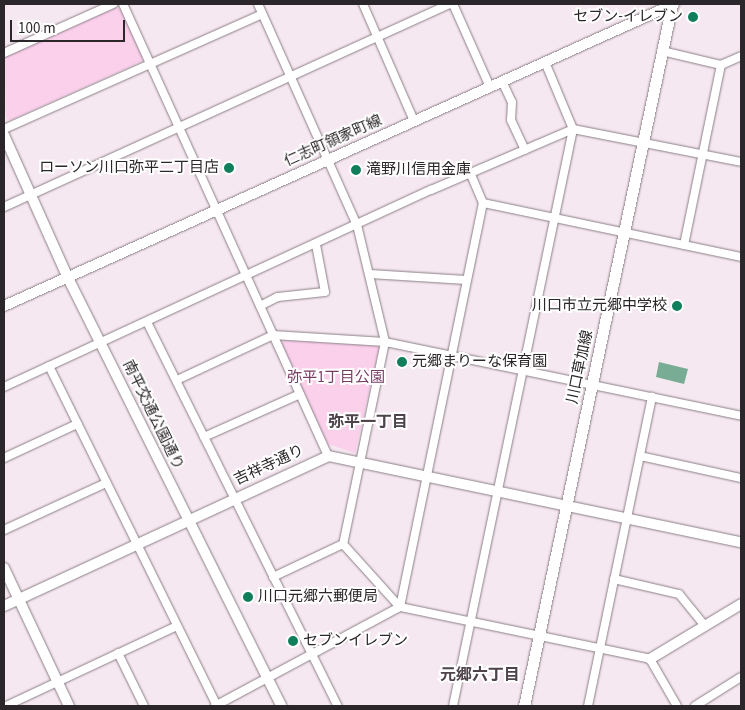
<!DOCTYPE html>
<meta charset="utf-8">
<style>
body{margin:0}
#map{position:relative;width:745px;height:710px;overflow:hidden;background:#f6e8f0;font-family:"Source Sans 3","Noto Sans JP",sans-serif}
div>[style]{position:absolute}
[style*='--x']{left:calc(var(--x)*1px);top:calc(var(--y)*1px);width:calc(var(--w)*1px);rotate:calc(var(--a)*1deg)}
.green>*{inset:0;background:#fbd0eb}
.water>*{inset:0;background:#78ac94}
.roads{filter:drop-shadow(0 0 1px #8a7f86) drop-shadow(0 0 1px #8a7f86)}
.minor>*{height:8px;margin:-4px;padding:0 4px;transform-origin:4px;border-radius:4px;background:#fff}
.tertiary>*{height:10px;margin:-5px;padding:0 5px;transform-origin:5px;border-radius:5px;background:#fff}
.secondary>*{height:11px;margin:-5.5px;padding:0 5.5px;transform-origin:5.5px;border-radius:5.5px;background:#fff}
.dots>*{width:14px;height:14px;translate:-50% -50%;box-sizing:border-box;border:2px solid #fff;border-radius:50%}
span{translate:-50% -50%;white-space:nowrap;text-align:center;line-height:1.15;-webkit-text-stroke:4px #fff;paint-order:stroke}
.poi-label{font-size:15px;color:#2b2629}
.right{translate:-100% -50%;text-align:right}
.left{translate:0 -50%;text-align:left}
.street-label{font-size:15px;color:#2b2629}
.park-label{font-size:15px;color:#763d64}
.neighbourhood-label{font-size:16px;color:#4e434a;font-weight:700}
.frame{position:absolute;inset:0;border:5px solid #2b2629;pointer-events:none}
.scale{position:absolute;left:10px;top:20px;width:115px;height:22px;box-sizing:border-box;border:2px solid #2b2629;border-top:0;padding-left:6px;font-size:15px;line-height:18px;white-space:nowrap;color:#2b2629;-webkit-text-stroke:4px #fff;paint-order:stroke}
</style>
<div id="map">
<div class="green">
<div style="clip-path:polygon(115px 7px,121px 9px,143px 59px,141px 62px,11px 120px,6px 119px,4px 56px)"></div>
<div style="clip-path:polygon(284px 340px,376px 344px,379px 349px,355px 453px,328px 444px,281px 344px)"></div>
</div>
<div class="water">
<div style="clip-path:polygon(659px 362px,688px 369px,684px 384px,656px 377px)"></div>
</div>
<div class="roads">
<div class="minor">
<div style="--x:123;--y:4;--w:496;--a:65.6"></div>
<div style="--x:258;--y:4;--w:242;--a:65.9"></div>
<div style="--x:357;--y:225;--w:120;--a:76.5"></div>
<div style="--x:385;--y:342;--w:206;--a:101.7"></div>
<div style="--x:363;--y:4;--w:128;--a:66.4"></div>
<div style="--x:453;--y:4;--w:91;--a:66"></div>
<div style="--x:662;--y:51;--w:61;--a:13.3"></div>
<div style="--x:721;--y:65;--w:22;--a:-24"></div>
<div style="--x:4;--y:53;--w:120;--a:-24.2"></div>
<div style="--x:502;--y:81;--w:23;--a:65"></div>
<div style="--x:512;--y:102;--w:18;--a:93"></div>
<div style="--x:511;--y:120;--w:33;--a:65"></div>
<div style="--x:4;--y:129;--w:282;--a:-24"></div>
<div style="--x:483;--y:203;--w:264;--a:11.8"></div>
<div style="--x:4;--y:207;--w:490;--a:-24.5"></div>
<div style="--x:684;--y:245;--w:184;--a:-78.4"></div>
<div style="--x:370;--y:274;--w:96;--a:3.6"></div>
<div style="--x:260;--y:306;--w:20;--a:-27"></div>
<div style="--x:278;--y:297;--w:47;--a:-6.1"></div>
<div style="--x:325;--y:292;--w:48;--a:-100.8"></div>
<div style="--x:147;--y:322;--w:429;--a:63.6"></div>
<div style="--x:49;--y:366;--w:379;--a:63.7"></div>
<div style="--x:177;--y:380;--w:106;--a:-25.1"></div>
<div style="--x:273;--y:335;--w:112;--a:3.6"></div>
<div style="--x:385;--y:342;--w:364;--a:11.7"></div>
<div style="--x:4;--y:387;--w:470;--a:-24.8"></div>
<div style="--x:431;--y:190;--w:155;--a:-23.2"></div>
<div style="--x:573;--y:129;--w:171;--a:11.1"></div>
<div style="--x:204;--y:437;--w:105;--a:-24.1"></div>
<div style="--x:640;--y:456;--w:103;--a:12.3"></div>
<div style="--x:4;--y:458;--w:81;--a:-25"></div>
<div style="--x:4;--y:530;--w:112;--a:-24.7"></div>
<div style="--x:273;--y:577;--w:77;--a:-25.2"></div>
<div style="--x:343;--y:544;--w:85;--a:47.9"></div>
<div style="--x:614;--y:579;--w:67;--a:13"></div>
<div style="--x:679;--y:594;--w:41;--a:50.9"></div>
<div style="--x:400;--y:607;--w:412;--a:-78.4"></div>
<div style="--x:483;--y:203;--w:33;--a:-113"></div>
<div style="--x:118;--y:653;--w:59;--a:63.9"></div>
<div style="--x:6;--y:706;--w:189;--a:-25.1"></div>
<div style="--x:215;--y:706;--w:210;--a:-28.2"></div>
<div style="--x:400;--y:607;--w:255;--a:11.7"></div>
<div style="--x:650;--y:659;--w:54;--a:60.1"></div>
<div style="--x:453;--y:706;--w:589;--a:-78.25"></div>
<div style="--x:573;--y:129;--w:73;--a:-112.7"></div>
<div style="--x:588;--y:706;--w:316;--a:-78.3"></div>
<div style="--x:695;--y:706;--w:54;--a:-32.2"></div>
</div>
<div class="tertiary">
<div style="--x:4;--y:135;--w:157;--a:65.9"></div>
<div style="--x:68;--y:278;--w:478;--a:63.5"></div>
<div style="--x:4;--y:306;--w:735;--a:-24.26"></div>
<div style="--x:4;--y:568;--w:153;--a:64.8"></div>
<div style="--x:4;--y:606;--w:357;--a:-24.8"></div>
<div style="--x:328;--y:456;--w:422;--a:11.8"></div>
<div style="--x:650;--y:659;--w:106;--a:-31.1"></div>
</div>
<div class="secondary">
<div style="--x:524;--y:706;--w:717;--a:-78.09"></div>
</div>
</div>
<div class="dots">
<div style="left:693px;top:17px;background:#107e5a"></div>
<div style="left:229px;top:168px;background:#107e5a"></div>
<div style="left:356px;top:170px;background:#107e5a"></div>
<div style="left:677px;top:306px;background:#107e5a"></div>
<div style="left:402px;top:362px;background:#107e5a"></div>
<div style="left:248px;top:597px;background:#107e5a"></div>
<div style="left:293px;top:641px;background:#107e5a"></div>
</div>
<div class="poi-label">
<span class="right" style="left:683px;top:17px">セブン-イレブン</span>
<span class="right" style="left:219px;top:168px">ローソン川口弥平二丁目店</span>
<span class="left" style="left:366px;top:170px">滝野川信用金庫</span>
<span class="right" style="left:667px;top:306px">川口市立元郷中学校</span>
<span class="left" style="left:412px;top:362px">元郷まりーな保育園</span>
<span class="left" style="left:258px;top:597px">川口元郷六郵便局</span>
<span class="left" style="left:303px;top:641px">セブンイレブン</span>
</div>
<div class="street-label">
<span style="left:333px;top:141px;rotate:-24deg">仁志町領家町線</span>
<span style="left:580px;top:367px;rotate:-78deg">川口草加線</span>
<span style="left:153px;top:415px;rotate:64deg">南平交通公園通り</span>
<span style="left:269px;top:465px;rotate:-25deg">吉祥寺通り</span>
</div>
<div class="park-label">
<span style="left:336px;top:378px">弥平1丁目公園</span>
</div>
<div class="neighbourhood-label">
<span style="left:368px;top:422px">弥平一丁目</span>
<span style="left:480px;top:675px">元郷六丁目</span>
</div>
<div class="frame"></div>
<div class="scale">100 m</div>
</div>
